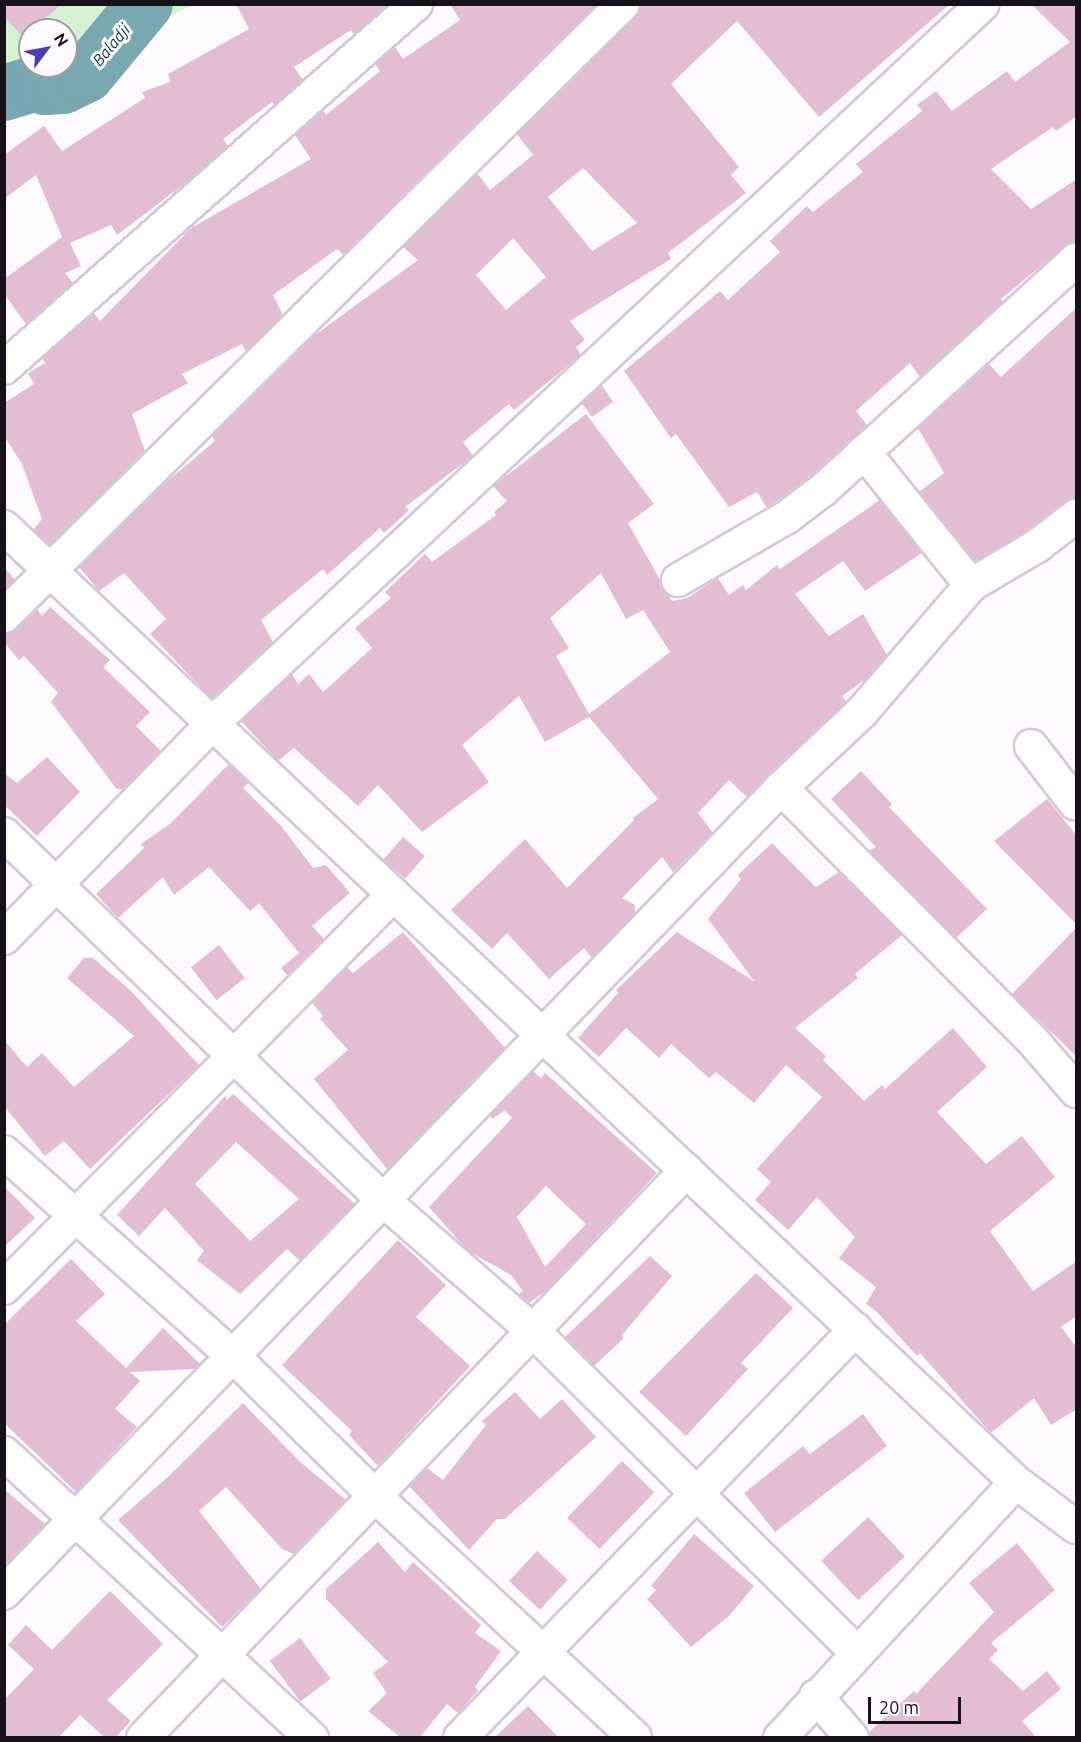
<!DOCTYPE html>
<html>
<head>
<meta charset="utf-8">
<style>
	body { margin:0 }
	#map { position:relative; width:1081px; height:1742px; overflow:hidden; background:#fdfbfe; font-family:Ubuntu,sans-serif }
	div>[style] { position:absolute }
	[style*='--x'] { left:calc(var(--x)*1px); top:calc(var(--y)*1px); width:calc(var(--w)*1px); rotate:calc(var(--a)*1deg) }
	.green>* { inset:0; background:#d5f2d3 }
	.river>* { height:56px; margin:-28px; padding:0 28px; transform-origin:28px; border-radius:28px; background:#78a8b0 }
	.building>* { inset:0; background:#e3bdd4; transform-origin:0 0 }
	.roads { filter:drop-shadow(2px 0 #d4c8da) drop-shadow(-2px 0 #d4c8da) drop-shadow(0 2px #d4c8da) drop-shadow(0 -2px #d4c8da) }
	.street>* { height:32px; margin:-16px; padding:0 16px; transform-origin:16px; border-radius:16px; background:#fff }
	span { translate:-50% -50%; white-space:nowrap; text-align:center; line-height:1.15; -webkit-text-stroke:6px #fdfbfe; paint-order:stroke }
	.water-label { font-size:16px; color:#0a3a40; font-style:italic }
	.frame { position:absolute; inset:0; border:6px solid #171219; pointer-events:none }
	.north { position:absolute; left:18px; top:18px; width:60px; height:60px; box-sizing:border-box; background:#fdfbfe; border:2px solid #a19ea2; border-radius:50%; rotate:58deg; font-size:16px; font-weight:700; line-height:24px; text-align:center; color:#171219 }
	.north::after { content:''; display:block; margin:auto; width:21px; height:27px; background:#513cb4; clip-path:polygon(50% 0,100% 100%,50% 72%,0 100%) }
	.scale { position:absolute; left:868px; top:1697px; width:93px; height:27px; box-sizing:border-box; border:3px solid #171219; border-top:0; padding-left:8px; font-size:18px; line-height:21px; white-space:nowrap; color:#171219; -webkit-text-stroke:4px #fdfbfe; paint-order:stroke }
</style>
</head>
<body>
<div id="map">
	<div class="green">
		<i style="clip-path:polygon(5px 5px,193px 5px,66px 66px,66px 30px,30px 30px,30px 66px,66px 66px,5px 101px)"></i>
	</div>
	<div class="river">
		<i style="--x:4;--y:93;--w:34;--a:-17"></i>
		<i style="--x:36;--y:83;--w:10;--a:24"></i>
		<i style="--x:45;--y:87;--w:18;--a:-3"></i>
		<i style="--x:63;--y:86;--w:25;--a:-26"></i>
		<i style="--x:86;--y:75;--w:92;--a:-50.3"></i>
	</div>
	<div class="building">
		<i style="clip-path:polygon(4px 4px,62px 4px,23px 37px,4px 16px)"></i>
		<i style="clip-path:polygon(236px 4px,388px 4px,354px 35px,351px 30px,294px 67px,303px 80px,274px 105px,272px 102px,223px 139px,228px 146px,183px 185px,117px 235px,111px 225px,70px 243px,81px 266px,65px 273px,73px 283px,26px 324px,4px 294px,4px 279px,62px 237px,36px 175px,4px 199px,4px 155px,44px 126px,62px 151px,145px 98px,142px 92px,170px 82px,168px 74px,249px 29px)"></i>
		<i style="clip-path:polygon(450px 4px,597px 4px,344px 255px,337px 249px,273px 295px,283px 315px,246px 351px,242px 344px,182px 374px,188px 383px,132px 414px,145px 451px,50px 545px,33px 530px,42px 519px,22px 464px,4px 436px,4px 403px,34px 384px,28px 373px,45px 363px,42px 358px,94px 313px,100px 321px,191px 228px,311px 159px,295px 135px,323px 110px,326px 115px,380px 71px,375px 64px,395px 47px,403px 59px,460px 20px)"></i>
		<i style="clip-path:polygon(evenodd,640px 4px,950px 4px,819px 117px,737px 21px,671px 84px,739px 167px,731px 175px,746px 193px,668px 253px,671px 259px,570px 321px,585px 340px,576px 347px,581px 355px,514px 410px,509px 404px,463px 442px,473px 456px,405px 507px,409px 510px,384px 533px,380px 528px,327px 575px,323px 569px,261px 620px,273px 642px,212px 699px,150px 634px,166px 619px,124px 573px,99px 591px,79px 567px,158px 489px,215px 441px,212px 436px,312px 337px,418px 260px,403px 247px,477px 173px,490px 190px,533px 155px,517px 134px,636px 17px,640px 4px,583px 168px,637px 223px,592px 251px,548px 197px,583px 168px,640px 4px,513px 238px,546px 277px,506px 310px,476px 275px,513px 238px)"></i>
		<i style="clip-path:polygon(1031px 4px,1077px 4px,1077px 116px,1056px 131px,1053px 127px,991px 169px,1031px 209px,1077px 179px,1077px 241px,1064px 247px,1001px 299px,1003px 302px,920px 377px,910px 363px,856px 411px,867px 425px,812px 475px,767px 508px,757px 492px,729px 507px,676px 434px,671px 438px,624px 371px,720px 291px,728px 300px,780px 252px,770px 241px,807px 206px,813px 212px,863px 172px,856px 164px,922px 111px,917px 105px,936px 91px,952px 111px,1007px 71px,1015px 82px,1070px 42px)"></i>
		<i style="clip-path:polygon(1077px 307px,1077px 498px,1065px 502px,1027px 531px,975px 562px,919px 492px,944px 473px,918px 428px,989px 364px,1001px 377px)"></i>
		<i style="clip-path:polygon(602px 385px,613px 402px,592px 417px,582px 403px)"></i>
		<i style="clip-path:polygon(evenodd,586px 414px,654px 504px,628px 523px,672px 601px,687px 598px,718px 578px,729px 595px,743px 585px,746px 590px,777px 565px,780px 569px,880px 500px,922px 553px,865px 591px,843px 561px,795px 594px,829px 636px,863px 614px,887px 655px,866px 679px,842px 696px,847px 702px,747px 797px,729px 780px,698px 813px,713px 833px,673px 872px,662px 857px,622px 898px,635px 905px,635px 914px,592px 958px,584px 948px,549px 979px,507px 933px,492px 949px,451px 910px,525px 839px,567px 888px,634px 820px,633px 818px,658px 799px,589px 717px,545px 742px,519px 696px,462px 745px,489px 782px,422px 832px,378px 785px,358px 806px,294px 748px,278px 761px,241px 721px,292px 674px,298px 684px,309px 674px,323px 692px,372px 648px,355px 628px,391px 598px,385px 592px,425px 554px,432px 562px,496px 515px,494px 512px,507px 501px,493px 486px,586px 414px,601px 573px,626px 619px,643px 610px,670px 652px,589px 714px,556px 656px,569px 648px,550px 618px,601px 573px)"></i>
		<i style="clip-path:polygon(4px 567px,15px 580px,4px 590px)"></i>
		<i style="clip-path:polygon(50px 607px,110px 660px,103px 667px,150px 712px,136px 726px,161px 751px,123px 790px,116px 788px,51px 702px,58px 693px,24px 656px,19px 660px,4px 642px,4px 633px,16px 629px,37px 609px,42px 616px)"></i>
		<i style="clip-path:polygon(47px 757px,80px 792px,37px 836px,4px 805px,4px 773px,17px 783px)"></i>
		<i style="clip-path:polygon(229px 764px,249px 783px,243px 788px,282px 827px,313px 868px,326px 865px,350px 893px,312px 926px,324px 939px,288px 976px,281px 968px,299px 953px,259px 903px,250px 911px,209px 867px,174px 895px,163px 877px,118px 918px,96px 894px,144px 848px,141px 844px,171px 823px)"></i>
		<i style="clip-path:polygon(861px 771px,892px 804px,889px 807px,987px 909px,956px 938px,869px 851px,876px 847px,831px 799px)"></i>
		<i style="clip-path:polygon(1047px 799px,1077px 836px,1077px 925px,994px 841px)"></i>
		<i style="left:403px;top:837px;width:29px;height:30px;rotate:41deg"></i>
		<i style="clip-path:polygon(772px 843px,816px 887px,839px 872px,902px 935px,855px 974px,858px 978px,795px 1028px,826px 1056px,823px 1060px,864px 1101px,882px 1085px,885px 1089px,953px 1028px,987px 1067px,937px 1112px,986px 1164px,1022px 1136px,1055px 1177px,990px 1231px,1033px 1291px,1077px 1261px,1077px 1316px,1061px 1327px,1077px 1348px,1077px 1409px,1051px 1425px,1034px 1398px,991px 1433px,920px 1353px,917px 1356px,876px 1311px,866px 1304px,876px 1287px,839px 1258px,855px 1237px,817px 1197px,788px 1230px,755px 1200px,771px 1182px,757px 1169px,822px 1097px,786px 1065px,754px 1103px,716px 1072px,709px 1078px,671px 1044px,659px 1058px,626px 1028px,599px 1057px,578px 1038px,618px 993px,616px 990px,677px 932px,755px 982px,708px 919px,741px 879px,738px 875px)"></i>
		<i style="clip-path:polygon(1077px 927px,1077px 1057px,1012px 994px)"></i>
		<i style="clip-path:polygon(403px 932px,505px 1048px,388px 1170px,314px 1079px,348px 1050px,320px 1019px,323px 1016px,312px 1003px,347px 967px,353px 973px)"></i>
		<i style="left:219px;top:945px;width:42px;height:36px;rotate:52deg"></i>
		<i style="clip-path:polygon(84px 958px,93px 958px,130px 990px,199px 1065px,90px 1169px,64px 1141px,45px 1156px,4px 1106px,4px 1040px,27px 1067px,42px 1053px,74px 1087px,134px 1036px,67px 978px)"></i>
		<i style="clip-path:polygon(evenodd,533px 1071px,541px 1078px,545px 1073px,657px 1173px,548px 1289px,529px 1303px,519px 1294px,523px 1291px,511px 1275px,468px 1251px,429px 1207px,512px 1118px,505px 1110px,492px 1119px,490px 1115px,533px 1071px,546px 1186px,586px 1224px,545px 1267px,517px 1217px,546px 1186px)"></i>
		<i style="clip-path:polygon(evenodd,233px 1094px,355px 1204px,300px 1261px,287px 1249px,240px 1294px,197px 1260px,204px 1251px,165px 1208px,139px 1236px,117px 1215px,225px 1096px,227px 1100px,233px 1094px,236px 1142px,299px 1199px,250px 1241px,195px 1184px,236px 1142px)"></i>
		<i style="clip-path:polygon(4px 1186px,35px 1218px,4px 1247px)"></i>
		<i style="clip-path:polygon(398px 1240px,446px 1285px,416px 1317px,470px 1366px,378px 1466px,349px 1435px,352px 1431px,282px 1365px)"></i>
		<i style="clip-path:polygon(650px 1256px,672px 1276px,622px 1335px,624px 1338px,594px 1366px,565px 1337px)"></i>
		<i style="clip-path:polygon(71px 1259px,105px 1294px,76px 1321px,126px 1368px,163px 1328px,200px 1364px,195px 1369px,130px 1372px,140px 1381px,115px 1409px,137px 1427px,76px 1492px,4px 1423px,4px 1325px)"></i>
		<i style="clip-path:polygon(756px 1273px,793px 1308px,741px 1363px,748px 1369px,686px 1436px,639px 1392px)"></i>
		<i style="clip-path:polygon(515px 1392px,540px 1419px,562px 1399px,596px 1437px,505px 1519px,497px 1519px,469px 1550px,409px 1486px,427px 1468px,443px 1480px,486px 1425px,482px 1421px)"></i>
		<i style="clip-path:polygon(243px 1403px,299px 1461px,346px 1500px,294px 1554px,282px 1549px,226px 1487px,199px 1511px,261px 1589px,222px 1627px,118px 1520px,169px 1476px)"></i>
		<i style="clip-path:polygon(863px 1414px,887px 1446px,775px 1532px,744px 1493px,803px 1446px,810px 1454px)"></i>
		<i style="left:622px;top:1461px;width:45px;height:79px;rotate:44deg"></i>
		<i style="clip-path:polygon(4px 1489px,45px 1524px,4px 1567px)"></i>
		<i style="left:868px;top:1517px;width:54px;height:64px;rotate:47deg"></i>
		<i style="clip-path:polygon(694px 1534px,754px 1586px,730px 1615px,691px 1647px,647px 1599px,656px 1590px,651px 1586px)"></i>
		<i style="clip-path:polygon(378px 1542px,405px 1572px,413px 1562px,481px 1625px,475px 1633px,501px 1651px,475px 1687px,478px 1691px,458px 1713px,447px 1704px,420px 1737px,400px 1737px,368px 1711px,387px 1693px,373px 1673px,388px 1662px,326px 1599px,326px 1589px)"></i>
		<i style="clip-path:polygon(1017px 1543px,1055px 1590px,991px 1643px,998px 1650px,989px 1659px,1023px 1691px,1047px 1671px,1061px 1689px,1022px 1721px,1036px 1737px,870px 1737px,869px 1732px,914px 1691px,916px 1694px,994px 1612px,969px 1583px)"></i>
		<i style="left:537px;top:1551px;width:42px;height:41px;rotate:43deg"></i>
		<i style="clip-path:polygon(110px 1591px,163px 1644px,107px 1700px,131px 1721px,116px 1737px,104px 1737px,80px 1715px,59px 1737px,4px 1737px,4px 1700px,34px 1669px,8px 1645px,26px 1625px,52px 1650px)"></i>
		<i style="left:300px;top:1638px;width:51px;height:38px;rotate:53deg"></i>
		<i style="clip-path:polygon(528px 1706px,558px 1737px,495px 1737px)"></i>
	</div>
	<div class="roads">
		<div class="street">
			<i style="--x:4;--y:368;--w:550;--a:-41.46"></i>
			<i style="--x:864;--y:452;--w:171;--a:51.2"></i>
			<i style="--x:4;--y:527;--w:1391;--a:43.34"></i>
			<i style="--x:1016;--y:1482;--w:75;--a:36.9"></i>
			<i style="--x:678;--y:580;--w:126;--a:-30"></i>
			<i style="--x:787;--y:517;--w:46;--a:-37.1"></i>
			<i style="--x:824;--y:489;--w:341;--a:-42.3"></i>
			<i style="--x:4;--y:616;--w:870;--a:-44.67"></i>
			<i style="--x:1031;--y:746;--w:73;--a:52.2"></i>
			<i style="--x:781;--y:788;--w:357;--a:45.1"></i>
			<i style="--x:1033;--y:1041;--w:66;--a:49.3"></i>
			<i style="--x:4;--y:834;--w:527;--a:44"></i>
			<i style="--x:383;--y:1200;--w:199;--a:41.1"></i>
			<i style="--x:533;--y:1331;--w:455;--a:44.8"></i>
			<i style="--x:4;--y:938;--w:300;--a:-45.8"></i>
			<i style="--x:213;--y:723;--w:1053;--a:-43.04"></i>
			<i style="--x:4;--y:1152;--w:307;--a:41.7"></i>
			<i style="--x:233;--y:1356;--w:199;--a:44.6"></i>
			<i style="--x:375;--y:1496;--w:355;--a:42.9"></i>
			<i style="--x:4;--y:1288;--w:554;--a:-45.29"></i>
			<i style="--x:4;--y:1453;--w:420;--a:42.8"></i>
			<i style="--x:4;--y:1593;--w:1119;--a:-46.01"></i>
			<i style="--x:781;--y:788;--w:110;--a:-43.2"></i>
			<i style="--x:861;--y:713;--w:169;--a:-49.3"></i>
			<i style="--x:971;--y:585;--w:77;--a:-30.6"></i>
			<i style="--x:1037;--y:546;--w:49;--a:-37.6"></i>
			<i style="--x:816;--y:1696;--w:55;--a:49.4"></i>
			<i style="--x:143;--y:1738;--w:786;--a:-46.24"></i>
			<i style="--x:460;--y:1738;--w:569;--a:-45.93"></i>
			<i style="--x:780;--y:1738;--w:348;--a:-47.3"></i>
		</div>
	</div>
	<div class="water-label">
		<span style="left:111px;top:45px;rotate:-50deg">Baladji</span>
	</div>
	<div class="frame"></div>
	<div class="north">N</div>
	<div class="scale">20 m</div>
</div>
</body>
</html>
